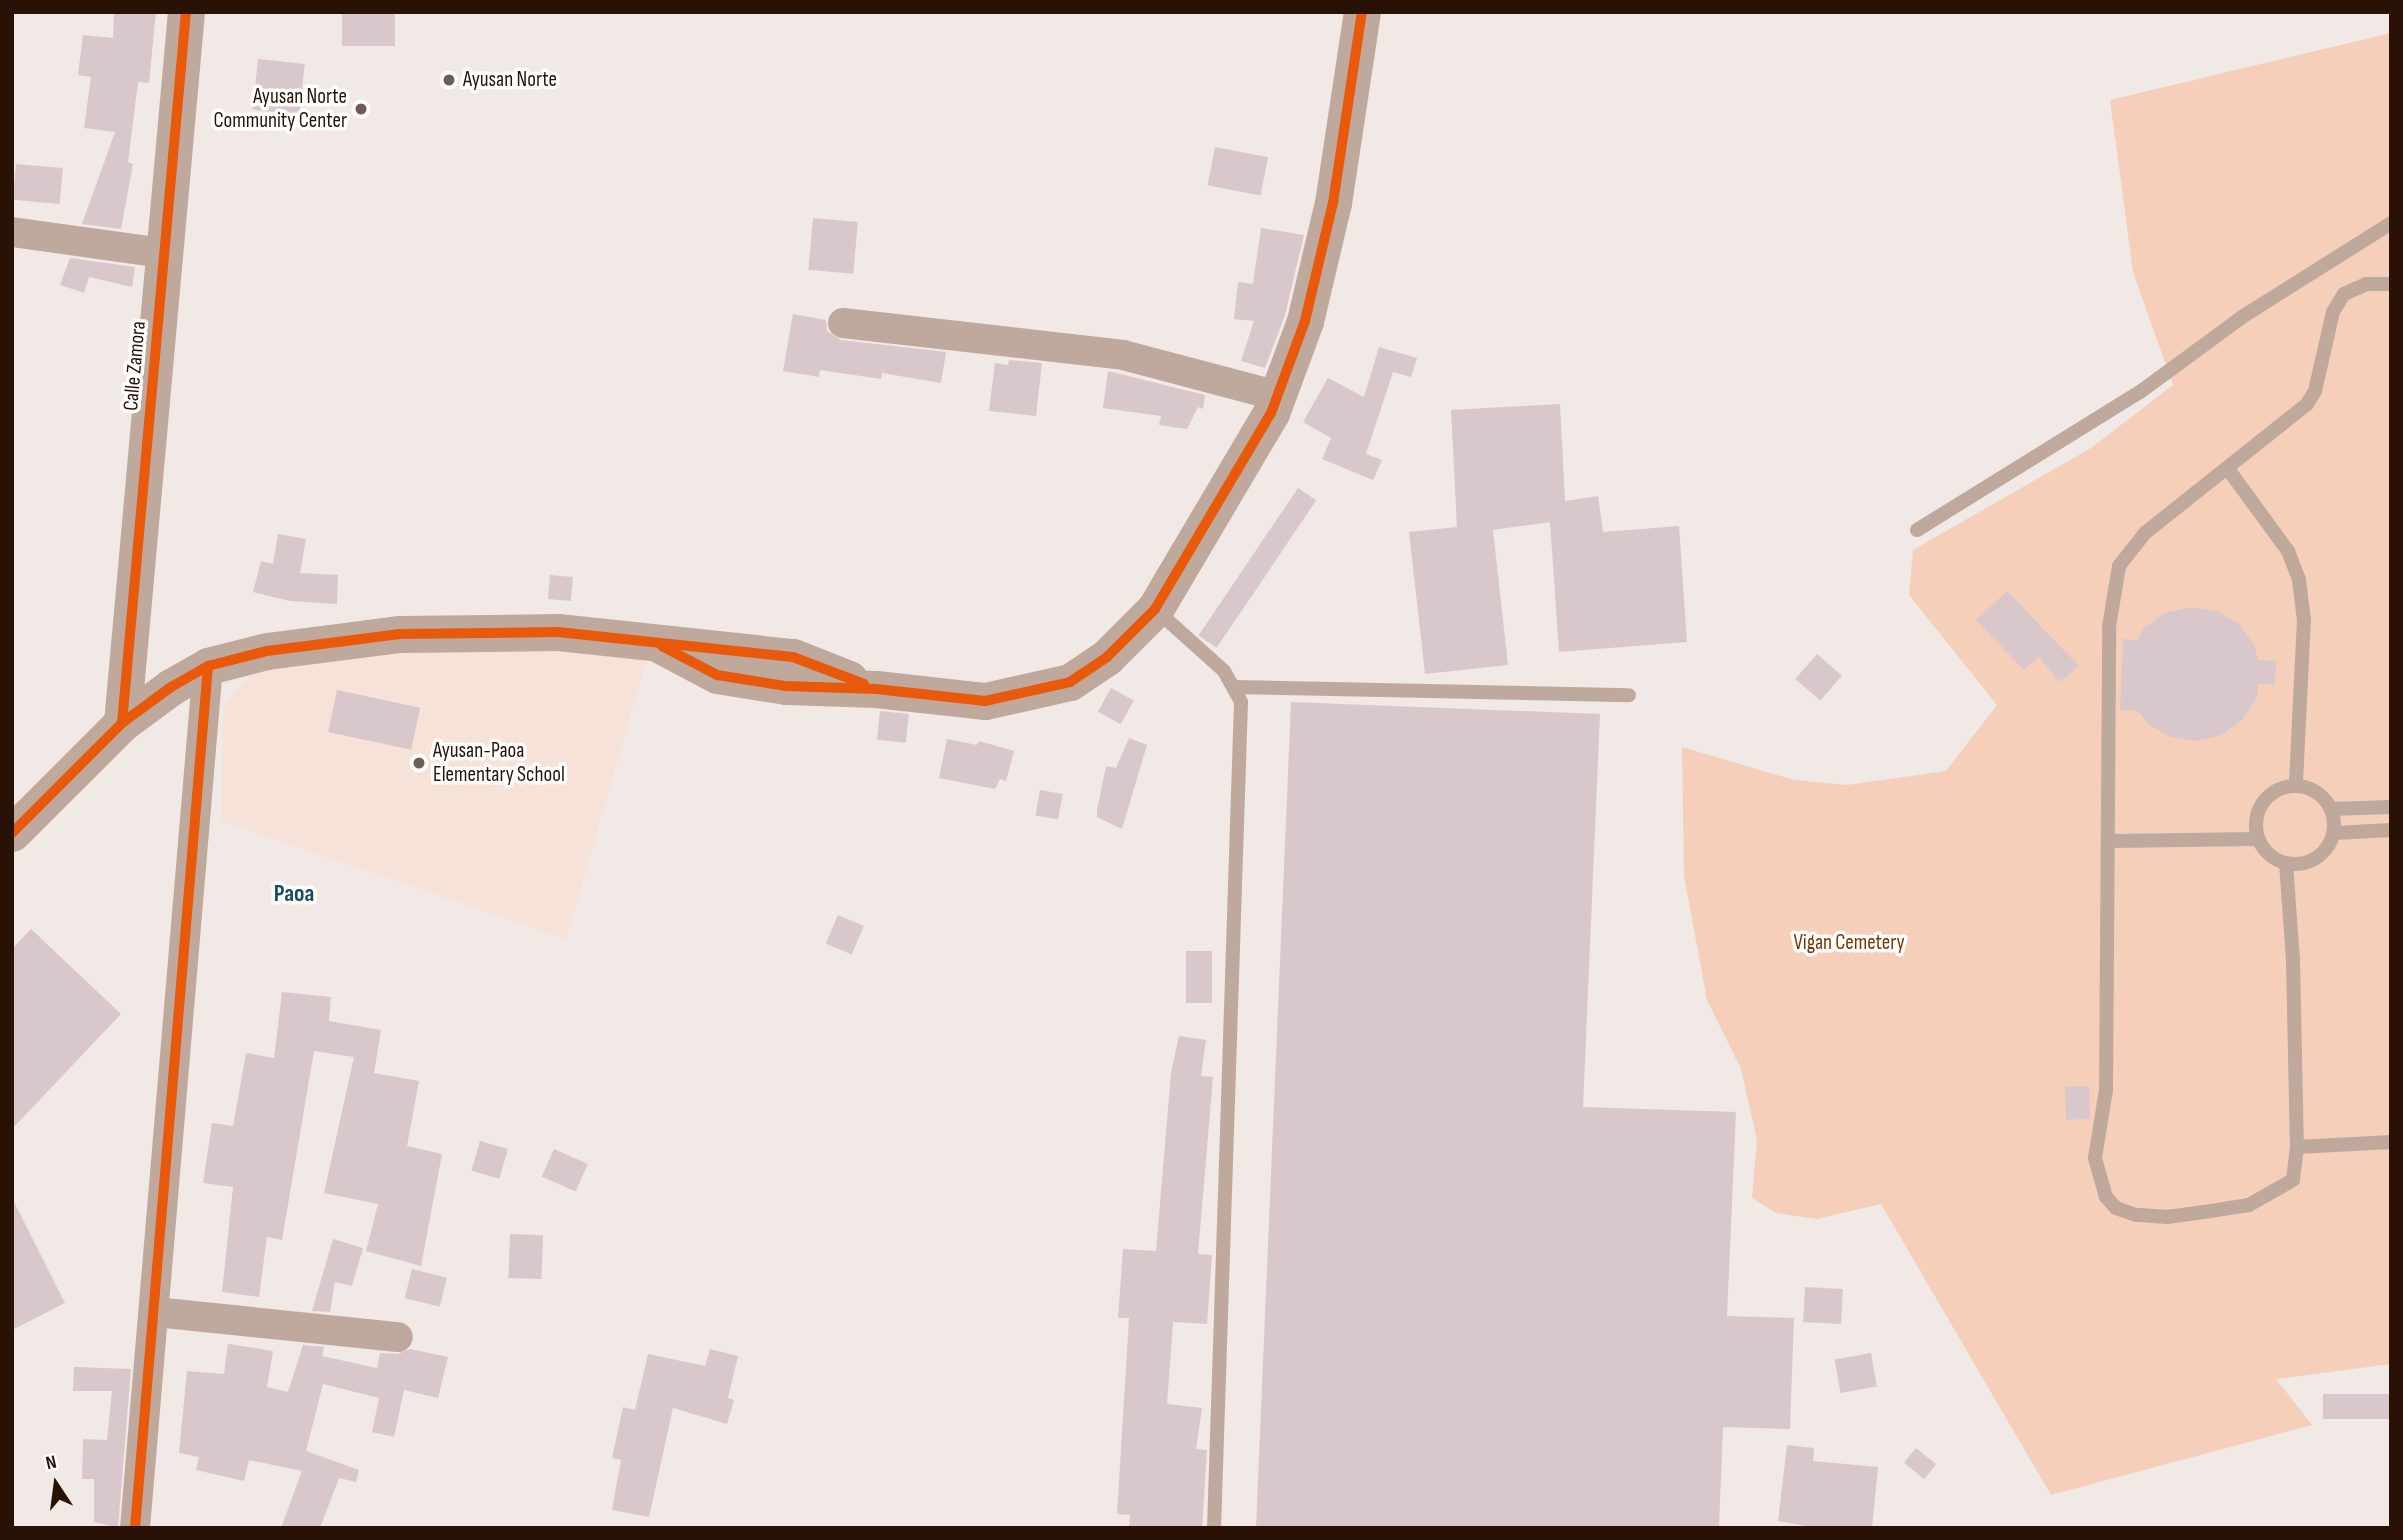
<!DOCTYPE html>
<html>
<head>
<meta charset="utf-8">
<style>
	body { margin:0 }
	#map { position:relative; width:2403px; height:1540px; overflow:hidden; background:#f0e9e5; font-family:"Sofia Sans Condensed",sans-serif }
	div>[style] { position:absolute }
	[style*='--x'] { left:calc(var(--x)*1px); top:calc(var(--y)*1px); width:calc(var(--w)*1px); rotate:calc(var(--a)*1deg) }
	.built>* { inset:0; background:#f6e2d7 }
	.green>* { inset:0; background:#f5cfba }
	.building>* { inset:0; background:#d8c8cc; transform-origin:0 0 }
	.service>* { height:14px; margin:-7px; padding:0 7px; transform-origin:7px; border-radius:7px; background:#bfa99d }
	.service>.ring { margin:-7px; padding:0; box-sizing:content-box; background:none; border:14px solid #bfa99d; border-radius:50% }
	.minor>* { height:30px; margin:-15px; padding:0 15px; transform-origin:15px; border-radius:15px; background:#bfa99d }
	.tertiary>* { height:37px; margin:-18.5px; padding:0 18.5px; transform-origin:18.5px; border-radius:18.5px; background:#bfa99d }
	.cycleway>* { height:10px; margin:-5px; padding:0 5px; transform-origin:5px; border-radius:5px; background:#e8590c }
	.dots>* { width:19px; height:19px; translate:-50% -50%; box-sizing:border-box; border:4px solid #fff; border-radius:50% }
	span { translate:-50% -50%; white-space:nowrap; text-align:center; line-height:1.15; -webkit-text-stroke:7px #fff; paint-order:stroke }
	.poi-label { font-size:21px; color:#291205 }
	.left { translate:0 -50%; text-align:left }
	.right { translate:-100% -50%; text-align:right }
	.street-label { font-size:21px; color:#291205 }
	.park-label { font-size:21px; color:#7a3500 }
	.quarter-label { font-size:24px; color:#1b495d; font-weight:700 }
	.frame { position:absolute; inset:0; border:14px solid #291205; pointer-events:none }
	.north { position:absolute; left:21px; top:1449px; width:70px; height:70px; -webkit-text-stroke:5px #fff; paint-order:stroke; rotate:347deg; font-size:19px; font-weight:700; line-height:28px; text-align:center; color:#291205 }
	.north::after { content:''; display:block; margin:auto; width:24px; height:32px; background:#291205; clip-path:polygon(50% 0,100% 100%,50% 72%,0 100%) }
</style>
</head>
<body>
<div id="map">
	<div class="built">
		<i style="clip-path:polygon(541px 635px,647px 657px,566px 939px,222px 821px,223px 706px,263px 660px)"></i>
	</div>
	<div class="green">
		<i style="clip-path:polygon(2391px 33px,2391px 1364px,2276px 1379px,2312px 1425px,2051px 1495px,1881px 1204px,1817px 1219px,1776px 1213px,1752px 1198px,1757px 1140px,1741px 1069px,1707px 1000px,1684px 876px,1682px 747px,1794px 780px,1847px 785px,1946px 771px,1997px 705px,1909px 595px,1913px 550px,2091px 448px,2173px 385px,2133px 272px,2110px 100px)"></i>
	</div>
	<div class="building">
		<i style="clip-path:polygon(114px 12px,156px 12px,149px 83px,138px 82px,128px 162px,133px 164px,121px 229px,82px 224px,115px 132px,84px 128px,91px 77px,78px 75px,83px 35px,113px 38px)"></i>
		<i style="left:342px;top:12px;width:53px;height:34px"></i>
		<i style="left:258px;top:59px;width:47px;height:51px;rotate:6deg"></i>
		<i style="left:1215px;top:147px;width:54px;height:39px;rotate:11deg"></i>
		<i style="left:16px;top:164px;width:47px;height:36px;rotate:5deg"></i>
		<i style="left:813px;top:218px;width:45px;height:52px;rotate:5deg"></i>
		<i style="clip-path:polygon(1261px 228px,1304px 235px,1285px 315px,1265px 368px,1241px 361px,1254px 321px,1234px 319px,1238px 282px,1253px 284px)"></i>
		<i style="clip-path:polygon(70px 258px,135px 267px,132px 287px,89px 277px,84px 293px,60px 285px)"></i>
		<i style="clip-path:polygon(793px 314px,826px 320px,827px 331px,841px 340px,946px 352px,941px 383px,882px 373px,881px 379px,820px 370px,819px 377px,783px 371px)"></i>
		<i style="clip-path:polygon(1379px 347px,1417px 358px,1411px 377px,1393px 372px,1366px 454px,1382px 460px,1373px 480px,1322px 459px,1331px 438px,1303px 422px,1328px 378px,1364px 397px)"></i>
		<i style="clip-path:polygon(1009px 360px,1042px 363px,1036px 416px,989px 411px,995px 363px,1008px 365px)"></i>
		<i style="clip-path:polygon(1108px 371px,1205px 395px,1203px 409px,1198px 407px,1187px 429px,1159px 425px,1161px 416px,1103px 408px)"></i>
		<i style="clip-path:polygon(1560px 404px,1565px 501px,1598px 496px,1603px 532px,1679px 526px,1687px 642px,1559px 652px,1550px 522px,1493px 530px,1508px 665px,1425px 674px,1409px 532px,1457px 527px,1451px 410px)"></i>
		<i style="left:1298px;top:488px;width:22px;height:178px;rotate:34deg"></i>
		<i style="clip-path:polygon(278px 534px,306px 539px,300px 573px,338px 575px,337px 604px,290px 601px,253px 592px,261px 561px,273px 564px)"></i>
		<i style="left:550px;top:575px;width:23px;height:24px;rotate:5deg"></i>
		<i style="clip-path:polygon(2007px 591px,2079px 666px,2059px 682px,2039px 657px,2024px 670px,1976px 620px)"></i>
		<i style="clip-path:polygon(2191px 607px,2217px 611px,2239px 624px,2255px 646px,2258px 660px,2276px 661px,2275px 684px,2259px 684px,2257px 697px,2243px 719px,2222px 735px,2196px 741px,2170px 737px,2148px 724px,2138px 711px,2120px 710px,2123px 639px,2137px 640px,2144px 628px,2165px 613px)"></i>
		<i style="left:1817px;top:654px;width:33px;height:33px;rotate:41deg"></i>
		<i style="left:1111px;top:688px;width:26px;height:27px;rotate:29deg"></i>
		<i style="left:337px;top:690px;width:85px;height:43px;rotate:12deg"></i>
		<i style="clip-path:polygon(1291px 702px,1600px 714px,1583px 1107px,1736px 1112px,1727px 1316px,1794px 1318px,1790px 1429px,1723px 1427px,1719px 1528px,1256px 1528px)"></i>
		<i style="left:880px;top:711px;width:29px;height:29px;rotate:6deg"></i>
		<i style="clip-path:polygon(1129px 738px,1147px 745px,1122px 829px,1097px 817px,1097px 810px,1106px 766px,1116px 768px)"></i>
		<i style="clip-path:polygon(947px 739px,977px 745px,979px 741px,1014px 751px,1006px 781px,1000px 779px,995px 789px,939px 778px)"></i>
		<i style="left:1040px;top:790px;width:23px;height:26px;rotate:10deg"></i>
		<i style="left:838px;top:915px;width:28px;height:31px;rotate:23deg"></i>
		<i style="clip-path:polygon(31px 929px,121px 1014px,12px 1129px,12px 949px)"></i>
		<i style="left:1186px;top:951px;width:26px;height:52px"></i>
		<i style="clip-path:polygon(282px 992px,331px 997px,329px 1021px,381px 1030px,374px 1073px,419px 1081px,407px 1146px,442px 1154px,421px 1266px,366px 1251px,378px 1204px,324px 1193px,354px 1057px,314px 1051px,282px 1240px,267px 1237px,259px 1297px,222px 1292px,233px 1187px,203px 1183px,212px 1123px,233px 1126px,246px 1053px,274px 1058px)"></i>
		<i style="clip-path:polygon(1179px 1036px,1206px 1040px,1201px 1076px,1213px 1077px,1198px 1254px,1212px 1255px,1207px 1324px,1173px 1322px,1167px 1404px,1202px 1408px,1196px 1449px,1207px 1450px,1202px 1528px,1129px 1528px,1130px 1515px,1117px 1514px,1129px 1318px,1118px 1318px,1123px 1249px,1156px 1251px,1171px 1073px)"></i>
		<i style="left:2089px;top:1086px;width:33px;height:24px;rotate:88deg"></i>
		<i style="left:480px;top:1141px;width:29px;height:31px;rotate:16deg"></i>
		<i style="left:554px;top:1149px;width:37px;height:30px;rotate:24deg"></i>
		<i style="clip-path:polygon(12px 1198px,65px 1303px,12px 1330px)"></i>
		<i style="left:510px;top:1234px;width:33px;height:44px;rotate:2deg"></i>
		<i style="clip-path:polygon(333px 1239px,363px 1248px,352px 1286px,335px 1282px,330px 1312px,312px 1311px)"></i>
		<i style="left:412px;top:1269px;width:36px;height:30px;rotate:14deg"></i>
		<i style="left:1805px;top:1287px;width:38px;height:35px;rotate:3deg"></i>
		<i style="clip-path:polygon(228px 1344px,273px 1351px,267px 1387px,288px 1392px,303px 1345px,324px 1347px,322px 1356px,377px 1368px,380px 1353px,397px 1354px,410px 1349px,448px 1357px,438px 1398px,404px 1390px,394px 1437px,372px 1432px,379px 1398px,323px 1384px,306px 1451px,359px 1470px,356px 1482px,339px 1478px,320px 1528px,281px 1528px,302px 1471px,249px 1460px,244px 1481px,196px 1470px,199px 1457px,179px 1453px,187px 1371px,224px 1374px)"></i>
		<i style="clip-path:polygon(710px 1349px,738px 1356px,728px 1398px,734px 1400px,727px 1424px,673px 1408px,649px 1517px,612px 1510px,621px 1460px,612px 1458px,623px 1407px,635px 1410px,648px 1354px,705px 1366px)"></i>
		<i style="left:1871px;top:1353px;width:34px;height:37px;rotate:80deg"></i>
		<i style="clip-path:polygon(74px 1367px,131px 1369px,118px 1528px,94px 1522px,94px 1479px,82px 1479px,83px 1439px,107px 1440px,112px 1391px,73px 1391px)"></i>
		<i style="left:2391px;top:1394px;width:25px;height:68px;rotate:90deg"></i>
		<i style="clip-path:polygon(1787px 1445px,1814px 1448px,1813px 1461px,1878px 1467px,1872px 1528px,1816px 1528px,1778px 1521px)"></i>
		<i style="left:1916px;top:1448px;width:26px;height:19px;rotate:39deg"></i>
	</div>
	<div class="service">
		<i style="--x:2228;--y:469;--w:102;--a:53.8"></i>
		<i style="--x:2288;--y:551;--w:31;--a:69"></i>
		<i style="--x:2299;--y:580;--w:39;--a:83"></i>
		<i style="--x:2304;--y:619;--w:166;--a:92.8"></i>
		<i style="--x:1917;--y:530;--w:262;--a:-31.8"></i>
		<i style="--x:2140;--y:392;--w:127;--a:-36.3"></i>
		<i style="--x:2242;--y:317;--w:176;--a:-32.2"></i>
		<i style="--x:1155;--y:609;--w:93;--a:41.9"></i>
		<i style="--x:1224;--y:671;--w:35;--a:61"></i>
		<i style="--x:1241;--y:702;--w:826;--a:91.87"></i>
		<i style="--x:1235;--y:687;--w:394;--a:1.2"></i>
		<i class="ring" style="left:2256px;top:786px;width:64px;height:64px"></i>
		<i style="--x:2332;--y:809;--w:59;--a:-1.9"></i>
		<i style="--x:2334;--y:833;--w:57;--a:-3"></i>
		<i style="--x:2111;--y:841;--w:146;--a:-0.8"></i>
		<i style="--x:2286;--y:863;--w:97;--a:85.9"></i>
		<i style="--x:2293;--y:960;--w:187;--a:88.8"></i>
		<i style="--x:2297;--y:1147;--w:33;--a:97"></i>
		<i style="--x:2293;--y:1180;--w:51;--a:150.4"></i>
		<i style="--x:2249;--y:1205;--w:38;--a:171"></i>
		<i style="--x:2211;--y:1211;--w:44;--a:172.2"></i>
		<i style="--x:2167;--y:1217;--w:31;--a:-176"></i>
		<i style="--x:2136;--y:1215;--w:21;--a:-161"></i>
		<i style="--x:2116;--y:1208;--w:15;--a:-132"></i>
		<i style="--x:2106;--y:1197;--w:41;--a:-105.8"></i>
		<i style="--x:2095;--y:1158;--w:69;--a:-80.8"></i>
		<i style="--x:2106;--y:1090;--w:463;--a:-89.6"></i>
		<i style="--x:2109;--y:627;--w:62;--a:-80.7"></i>
		<i style="--x:2119;--y:566;--w:42;--a:-51.8"></i>
		<i style="--x:2145;--y:533;--w:207;--a:-38.5"></i>
		<i style="--x:2307;--y:404;--w:15;--a:-58"></i>
		<i style="--x:2315;--y:391;--w:81;--a:-77.2"></i>
		<i style="--x:2333;--y:312;--w:21;--a:-59"></i>
		<i style="--x:2344;--y:294;--w:24;--a:-24"></i>
		<i style="--x:2366;--y:284;--w:25;--a:0"></i>
		<i style="--x:2297;--y:1147;--w:94;--a:-3"></i>
	</div>
	<div class="minor">
		<i style="--x:12;--y:232;--w:153;--a:7.9"></i>
		<i style="--x:843;--y:323;--w:282;--a:6.5"></i>
		<i style="--x:1123;--y:355;--w:160;--a:14.8"></i>
		<i style="--x:155;--y:1312;--w:244;--a:5.9"></i>
		<i style="--x:135;--y:1528;--w:865;--a:-85.16"></i>
	</div>
	<div class="tertiary">
		<i style="--x:662;--y:646;--w:62;--a:27.8"></i>
		<i style="--x:717;--y:675;--w:70;--a:9.1"></i>
		<i style="--x:786;--y:686;--w:90;--a:1.9"></i>
		<i style="--x:876;--y:689;--w:110;--a:6.3"></i>
		<i style="--x:985;--y:701;--w:87;--a:-12.6"></i>
		<i style="--x:1070;--y:682;--w:45;--a:-34"></i>
		<i style="--x:1107;--y:657;--w:68;--a:-45"></i>
		<i style="--x:1155;--y:609;--w:228;--a:-59.4"></i>
		<i style="--x:1271;--y:413;--w:98;--a:-69.7"></i>
		<i style="--x:1305;--y:321;--w:121;--a:-76.7"></i>
		<i style="--x:1333;--y:203;--w:193;--a:-81.4"></i>
		<i style="--x:122;--y:723;--w:714;--a:-84.86"></i>
		<i style="--x:12;--y:833;--w:156;--a:-45"></i>
		<i style="--x:122;--y:723;--w:61;--a:-36.3"></i>
		<i style="--x:171;--y:687;--w:43;--a:-29.6"></i>
		<i style="--x:208;--y:666;--w:61;--a:-14.3"></i>
		<i style="--x:267;--y:651;--w:134;--a:-7.3"></i>
		<i style="--x:400;--y:634;--w:158;--a:-0.7"></i>
		<i style="--x:558;--y:632;--w:236;--a:6.1"></i>
		<i style="--x:793;--y:657;--w:60;--a:21.4"></i>
	</div>
	<div class="cycleway">
		<i style="--x:662;--y:646;--w:62;--a:27.8"></i>
		<i style="--x:717;--y:675;--w:70;--a:9.1"></i>
		<i style="--x:786;--y:686;--w:90;--a:1.9"></i>
		<i style="--x:876;--y:689;--w:110;--a:6.3"></i>
		<i style="--x:985;--y:701;--w:87;--a:-12.6"></i>
		<i style="--x:1070;--y:682;--w:45;--a:-34"></i>
		<i style="--x:1107;--y:657;--w:68;--a:-45"></i>
		<i style="--x:1155;--y:609;--w:228;--a:-59.4"></i>
		<i style="--x:1271;--y:413;--w:98;--a:-69.7"></i>
		<i style="--x:1305;--y:321;--w:121;--a:-76.7"></i>
		<i style="--x:1333;--y:203;--w:193;--a:-81.4"></i>
		<i style="--x:122;--y:723;--w:714;--a:-84.86"></i>
		<i style="--x:12;--y:833;--w:156;--a:-45"></i>
		<i style="--x:122;--y:723;--w:61;--a:-36.3"></i>
		<i style="--x:171;--y:687;--w:43;--a:-29.6"></i>
		<i style="--x:208;--y:666;--w:61;--a:-14.3"></i>
		<i style="--x:267;--y:651;--w:134;--a:-7.3"></i>
		<i style="--x:400;--y:634;--w:158;--a:-0.7"></i>
		<i style="--x:558;--y:632;--w:236;--a:6.1"></i>
		<i style="--x:793;--y:657;--w:76;--a:20.8"></i>
		<i style="--x:135;--y:1528;--w:865;--a:-85.16"></i>
	</div>
	<div class="dots">
		<i style="left:449px;top:80px;background:#6f5d53"></i>
		<i style="left:361px;top:109px;background:#6f5d53"></i>
		<i style="left:419px;top:763px;background:#6f5d53"></i>
	</div>
	<div class="poi-label">
		<span class="left" style="left:463px;top:80px">Ayusan Norte</span>
		<span class="right" style="left:347px;top:109px">Ayusan Norte<br>Community Center</span>
		<span class="left" style="left:433px;top:763px">Ayusan-Paoa<br>Elementary School</span>
	</div>
	<div class="street-label">
		<span style="left:135px;top:366px;rotate:-85deg">Calle Zamora</span>
	</div>
	<div class="park-label">
		<span style="left:1849px;top:943px">Vigan Cemetery</span>
	</div>
	<div class="quarter-label">
		<span style="left:294px;top:894px">Paoa</span>
	</div>
	<div class="frame"></div>
	<div class="north">N</div>
</div>
</body>
</html>
